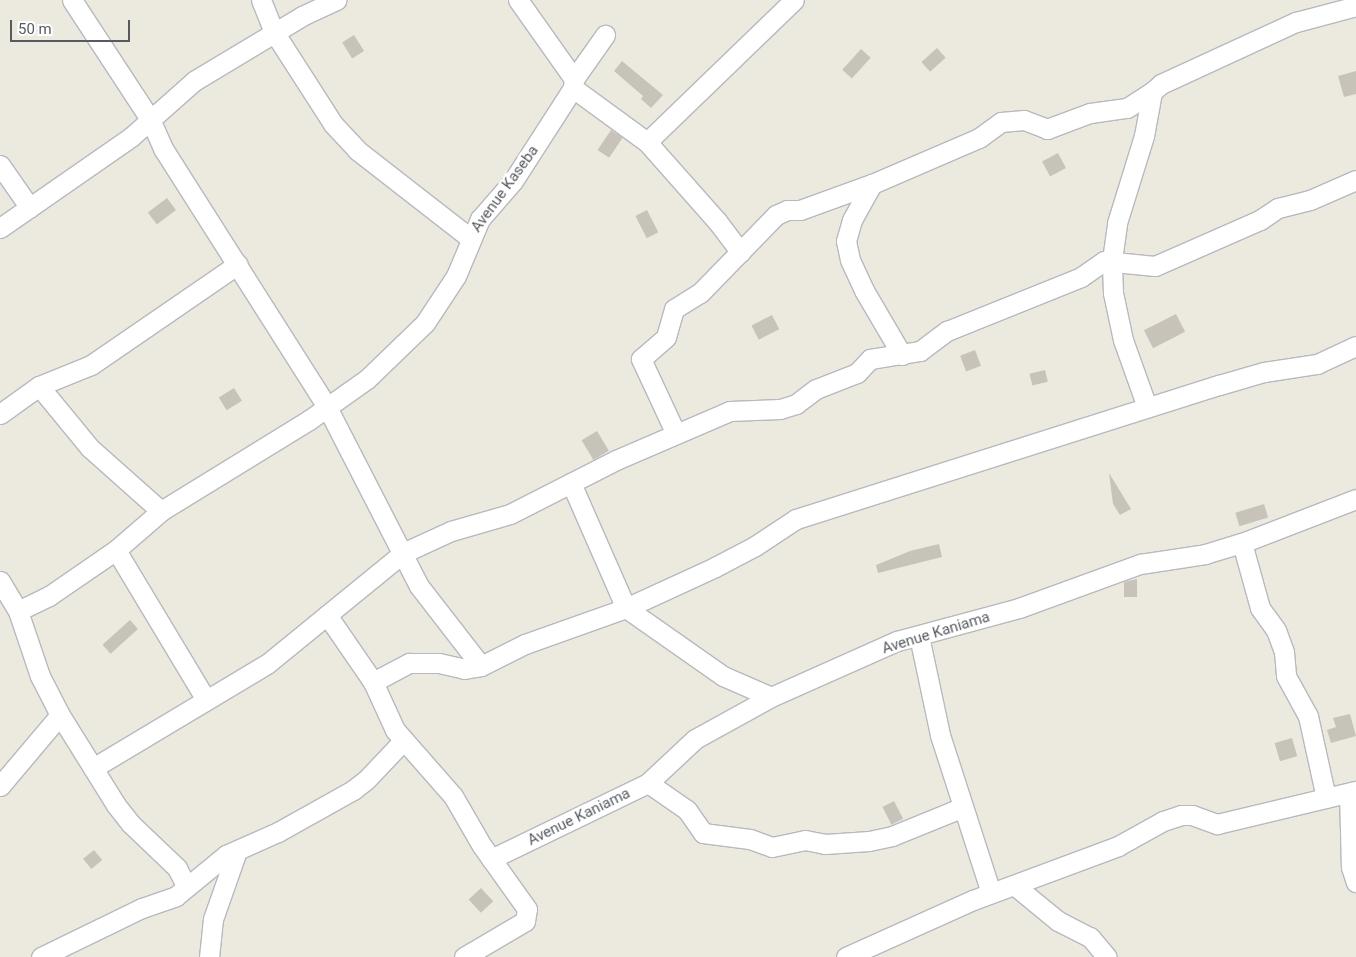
<!DOCTYPE html>
<html>
<head>
<meta charset="utf-8">
<style>
	body { margin:0 }
	#map { position:relative; width:1356px; height:957px; overflow:hidden; background:#eceade; font-family:Roboto,sans-serif }
	div>[style] { position:absolute }
	[style*='--x'] { left:calc(var(--x)*1px); top:calc(var(--y)*1px); width:calc(var(--w)*1px); rotate:calc(var(--a)*1deg) }
	.building>* { inset:0; background:#c7c3bb; transform-origin:0 0 }
	.roads { filter:drop-shadow(1px 0 #b7b9bf) drop-shadow(-1px 0 #b7b9bf) drop-shadow(0 1px #b7b9bf) drop-shadow(0 -1px #b7b9bf) }
	.street>* { height:19px; margin:-9.5px; padding:0 9.5px; transform-origin:9.5px; border-radius:9.5px; background:#fff }
	span { translate:-50% -50%; white-space:nowrap; text-align:center; line-height:1.15; -webkit-text-stroke:4.5px #fff; paint-order:stroke }
	.street-label { font-size:15px; color:#575b61 }
	.scale { position:absolute; left:10px; top:20px; width:120px; height:22px; box-sizing:border-box; border:2px solid #575b61; border-top:0; padding-left:6px; font-size:15px; line-height:18px; white-space:nowrap; color:#575b61; -webkit-text-stroke:4px #fff; paint-order:stroke }
</style>
</head>
<body>
<div id="map">
	<div class="building">
		<i style="left:354px;top:35px;width:19px;height:14px;rotate:58deg"></i>
		<i style="left:937px;top:48px;width:13px;height:21px;rotate:48deg"></i>
		<i style="left:861px;top:49px;width:13px;height:28px;rotate:42deg"></i>
		<i style="clip-path:polygon(622px 61px,663px 95px,651px 108px,641px 99px,643px 96px,614px 71px)"></i>
		<i style="clip-path:polygon(1356px 71px,1356px 94px,1344px 97px,1338px 76px)"></i>
		<i style="left:611px;top:130px;width:14px;height:24px;rotate:34deg"></i>
		<i style="left:1058px;top:153px;width:17px;height:18px;rotate:62deg"></i>
		<i style="left:167px;top:198px;width:15px;height:24px;rotate:53deg"></i>
		<i style="left:647px;top:210px;width:25px;height:13px;rotate:63deg"></i>
		<i style="left:1176px;top:314px;width:20px;height:36px;rotate:63deg"></i>
		<i style="left:772px;top:315px;width:16px;height:23px;rotate:63deg"></i>
		<i style="left:975px;top:350px;width:17px;height:16px;rotate:69deg"></i>
		<i style="left:1045px;top:370px;width:12px;height:16px;rotate:76deg"></i>
		<i style="left:234px;top:388px;width:15px;height:18px;rotate:58deg"></i>
		<i style="left:597px;top:431px;width:23px;height:18px;rotate:59deg"></i>
		<i style="clip-path:polygon(1109px 473px,1131px 509px,1120px 515px,1113px 504px)"></i>
		<i style="left:1264px;top:504px;width:14px;height:30px;rotate:73deg"></i>
		<i style="clip-path:polygon(939px 544px,942px 557px,878px 573px,876px 565px,910px 551px)"></i>
		<i style="clip-path:polygon(1137px 579px,1137px 597px,1124px 597px,1124px 582px)"></i>
		<i style="left:130px;top:620px;width:12px;height:37px;rotate:48deg"></i>
		<i style="clip-path:polygon(1350px 714px,1356px 736px,1331px 743px,1327px 730px,1336px 727px,1333px 718px)"></i>
		<i style="left:1292px;top:738px;width:19px;height:18px;rotate:74deg"></i>
		<i style="left:894px;top:801px;width:20px;height:13px;rotate:63deg"></i>
		<i style="left:94px;top:850px;width:13px;height:14px;rotate:51deg"></i>
		<i style="left:481px;top:888px;width:18px;height:17px;rotate:47deg"></i>
	</div>
	<div class="roads">
		<div class="street">
			<i style="--x:72;--y:0;--w:142;--a:56.8"></i>
			<i style="--x:150;--y:119;--w:34;--a:66"></i>
			<i style="--x:164;--y:150;--w:304;--a:57.6"></i>
			<i style="--x:327;--y:407;--w:201;--a:62.8"></i>
			<i style="--x:419;--y:586;--w:101;--a:52.2"></i>
			<i style="--x:261;--y:0;--w:35;--a:68"></i>
			<i style="--x:274;--y:32;--w:109;--a:57.3"></i>
			<i style="--x:333;--y:124;--w:35;--a:47"></i>
			<i style="--x:357;--y:150;--w:143;--a:37.9"></i>
			<i style="--x:574;--y:79;--w:54;--a:-54.8"></i>
			<i style="--x:573;--y:88;--w:92;--a:36.1"></i>
			<i style="--x:647;--y:142;--w:106;--a:48.5"></i>
			<i style="--x:717;--y:221;--w:39;--a:53"></i>
			<i style="--x:647;--y:142;--w:204;--a:-44"></i>
			<i style="--x:0;--y:165;--w:52;--a:55.1"></i>
			<i style="--x:872;--y:184;--w:41;--a:119.1"></i>
			<i style="--x:852;--y:220;--w:22;--a:106"></i>
			<i style="--x:846;--y:241;--w:19;--a:78"></i>
			<i style="--x:850;--y:260;--w:35;--a:65"></i>
			<i style="--x:865;--y:292;--w:73;--a:59.6"></i>
			<i style="--x:0;--y:228;--w:160;--a:-34.8"></i>
			<i style="--x:131;--y:137;--w:84;--a:-41.6"></i>
			<i style="--x:194;--y:81;--w:126;--a:-31"></i>
			<i style="--x:302;--y:16;--w:38;--a:-25"></i>
			<i style="--x:39;--y:386;--w:80;--a:50.6"></i>
			<i style="--x:90;--y:448;--w:95;--a:41.6"></i>
			<i style="--x:1147;--y:407;--w:71;--a:-109.7"></i>
			<i style="--x:1123;--y:340;--w:48;--a:-102"></i>
			<i style="--x:1113;--y:293;--w:33;--a:-92"></i>
			<i style="--x:1112;--y:260;--w:37;--a:-82"></i>
			<i style="--x:1117;--y:223;--w:91;--a:-72.8"></i>
			<i style="--x:1144;--y:136;--w:45;--a:-79.7"></i>
			<i style="--x:1152;--y:92;--w:12;--a:-42"></i>
			<i style="--x:1161;--y:84;--w:149;--a:-24.7"></i>
			<i style="--x:1296;--y:22;--w:62;--a:-14.9"></i>
			<i style="--x:0;--y:414;--w:48;--a:-35.7"></i>
			<i style="--x:39;--y:386;--w:56;--a:-22"></i>
			<i style="--x:91;--y:365;--w:178;--a:-34.5"></i>
			<i style="--x:676;--y:434;--w:83;--a:-115"></i>
			<i style="--x:641;--y:359;--w:33;--a:-41"></i>
			<i style="--x:666;--y:337;--w:29;--a:-74"></i>
			<i style="--x:674;--y:309;--w:31;--a:-32"></i>
			<i style="--x:700;--y:293;--w:109;--a:-45.7"></i>
			<i style="--x:776;--y:215;--w:12;--a:-24"></i>
			<i style="--x:787;--y:210;--w:13;--a:0"></i>
			<i style="--x:800;--y:210;--w:77;--a:-19.9"></i>
			<i style="--x:872;--y:184;--w:116;--a:-23.3"></i>
			<i style="--x:979;--y:138;--w:27;--a:-36"></i>
			<i style="--x:1001;--y:122;--w:23;--a:-5"></i>
			<i style="--x:1024;--y:120;--w:25;--a:21"></i>
			<i style="--x:1047;--y:129;--w:46;--a:-20.4"></i>
			<i style="--x:1090;--y:113;--w:37;--a:-8"></i>
			<i style="--x:1127;--y:108;--w:30;--a:-33"></i>
			<i style="--x:571;--y:483;--w:137;--a:66.3"></i>
			<i style="--x:626;--y:608;--w:118;--a:35"></i>
			<i style="--x:723;--y:676;--w:52;--a:23.6"></i>
			<i style="--x:1242;--y:543;--w:67;--a:74.5"></i>
			<i style="--x:1260;--y:608;--w:27;--a:54"></i>
			<i style="--x:1276;--y:630;--w:23;--a:70"></i>
			<i style="--x:1284;--y:652;--w:24;--a:85"></i>
			<i style="--x:1286;--y:676;--w:46;--a:61.2"></i>
			<i style="--x:1308;--y:716;--w:84;--a:77.6"></i>
			<i style="--x:116;--y:550;--w:175;--a:59"></i>
			<i style="--x:0;--y:581;--w:35;--a:59"></i>
			<i style="--x:18;--y:611;--w:69;--a:71.3"></i>
			<i style="--x:40;--y:676;--w:44;--a:62.9"></i>
			<i style="--x:60;--y:715;--w:106;--a:58.1"></i>
			<i style="--x:116;--y:805;--w:24;--a:52"></i>
			<i style="--x:131;--y:824;--w:64;--a:43.7"></i>
			<i style="--x:177;--y:868;--w:20;--a:63"></i>
			<i style="--x:18;--y:611;--w:34;--a:-26"></i>
			<i style="--x:49;--y:596;--w:81;--a:-34.5"></i>
			<i style="--x:116;--y:550;--w:60;--a:-40.9"></i>
			<i style="--x:161;--y:511;--w:174;--a:-31.6"></i>
			<i style="--x:309;--y:420;--w:71;--a:-35.3"></i>
			<i style="--x:367;--y:379;--w:81;--a:-44"></i>
			<i style="--x:425;--y:323;--w:56;--a:-56.6"></i>
			<i style="--x:456;--y:276;--w:62;--a:-67.2"></i>
			<i style="--x:480;--y:219;--w:50;--a:-49"></i>
			<i style="--x:513;--y:181;--w:111;--a:-57.2"></i>
			<i style="--x:573;--y:88;--w:9;--a:-84"></i>
			<i style="--x:574;--y:79;--w:97;--a:-125.3"></i>
			<i style="--x:327;--y:615;--w:81;--a:55.5"></i>
			<i style="--x:919;--y:636;--w:101;--a:78"></i>
			<i style="--x:940;--y:735;--w:166;--a:72.1"></i>
			<i style="--x:93;--y:768;--w:203;--a:-30.9"></i>
			<i style="--x:267;--y:664;--w:176;--a:-39.2"></i>
			<i style="--x:403;--y:553;--w:53;--a:-24.6"></i>
			<i style="--x:451;--y:531;--w:61;--a:-16.1"></i>
			<i style="--x:510;--y:514;--w:119;--a:-27"></i>
			<i style="--x:616;--y:460;--w:124;--a:-23.3"></i>
			<i style="--x:730;--y:411;--w:50;--a:-2.3"></i>
			<i style="--x:780;--y:409;--w:17;--a:-17"></i>
			<i style="--x:796;--y:404;--w:25;--a:-37"></i>
			<i style="--x:816;--y:389;--w:44;--a:-21.3"></i>
			<i style="--x:857;--y:373;--w:19;--a:-47"></i>
			<i style="--x:870;--y:359;--w:51;--a:-9.1"></i>
			<i style="--x:920;--y:351;--w:34;--a:-37"></i>
			<i style="--x:947;--y:331;--w:144;--a:-21.9"></i>
			<i style="--x:1081;--y:277;--w:28;--a:-35"></i>
			<i style="--x:1104;--y:261;--w:51;--a:5.6"></i>
			<i style="--x:1155;--y:266;--w:115;--a:-23.7"></i>
			<i style="--x:1260;--y:220;--w:22;--a:-34"></i>
			<i style="--x:1278;--y:208;--w:33;--a:-14"></i>
			<i style="--x:1310;--y:200;--w:50;--a:-23.5"></i>
			<i style="--x:648;--y:783;--w:47;--a:34.7"></i>
			<i style="--x:687;--y:810;--w:28;--a:55"></i>
			<i style="--x:703;--y:833;--w:47;--a:7.3"></i>
			<i style="--x:750;--y:839;--w:23;--a:20"></i>
			<i style="--x:772;--y:847;--w:34;--a:-12"></i>
			<i style="--x:805;--y:840;--w:20;--a:11"></i>
			<i style="--x:825;--y:844;--w:44;--a:-3.9"></i>
			<i style="--x:869;--y:841;--w:24;--a:-12"></i>
			<i style="--x:892;--y:836;--w:74;--a:-22.1"></i>
			<i style="--x:0;--y:786;--w:93;--a:-49.8"></i>
			<i style="--x:1349;--y:793;--w:74;--a:88.5"></i>
			<i style="--x:1351;--y:867;--w:16;--a:72"></i>
			<i style="--x:491;--y:859;--w:174;--a:-25.8"></i>
			<i style="--x:648;--y:783;--w:64;--a:-43.1"></i>
			<i style="--x:695;--y:739;--w:87;--a:-28.9"></i>
			<i style="--x:771;--y:697;--w:138;--a:-24"></i>
			<i style="--x:897;--y:641;--w:126;--a:-15.1"></i>
			<i style="--x:1019;--y:608;--w:129;--a:-20"></i>
			<i style="--x:1140;--y:564;--w:66;--a:-8.7"></i>
			<i style="--x:1205;--y:554;--w:39;--a:-17"></i>
			<i style="--x:1242;--y:543;--w:122;--a:-21.1"></i>
			<i style="--x:1014;--y:885;--w:57;--a:39.3"></i>
			<i style="--x:1058;--y:921;--w:36;--a:27"></i>
			<i style="--x:1090;--y:937;--w:26;--a:50"></i>
			<i style="--x:41;--y:957;--w:112;--a:-25.9"></i>
			<i style="--x:142;--y:908;--w:36;--a:-19"></i>
			<i style="--x:176;--y:896;--w:65;--a:-39.4"></i>
			<i style="--x:226;--y:855;--w:57;--a:-23.9"></i>
			<i style="--x:278;--y:832;--w:86;--a:-29.2"></i>
			<i style="--x:353;--y:790;--w:16;--a:-38"></i>
			<i style="--x:366;--y:780;--w:54;--a:-46.5"></i>
			<i style="--x:209;--y:957;--w:38;--a:-84"></i>
			<i style="--x:213;--y:919;--w:72;--a:-70.6"></i>
			<i style="--x:464;--y:957;--w:71;--a:-30.5"></i>
			<i style="--x:525;--y:921;--w:12;--a:-81"></i>
			<i style="--x:527;--y:909;--w:77;--a:-125.5"></i>
			<i style="--x:482;--y:846;--w:58;--a:-120.1"></i>
			<i style="--x:453;--y:796;--w:88;--a:-131.3"></i>
			<i style="--x:395;--y:730;--w:53;--a:-114.6"></i>
			<i style="--x:373;--y:682;--w:41;--a:-27.8"></i>
			<i style="--x:409;--y:663;--w:30;--a:0"></i>
			<i style="--x:439;--y:663;--w:26;--a:13"></i>
			<i style="--x:464;--y:669;--w:17;--a:-10"></i>
			<i style="--x:481;--y:666;--w:49;--a:-26.6"></i>
			<i style="--x:525;--y:644;--w:107;--a:-19.6"></i>
			<i style="--x:626;--y:608;--w:98;--a:-24.7"></i>
			<i style="--x:715;--y:567;--w:45;--a:-27.7"></i>
			<i style="--x:755;--y:546;--w:49;--a:-33.4"></i>
			<i style="--x:796;--y:519;--w:444;--a:-17.6"></i>
			<i style="--x:1219;--y:385;--w:47;--a:-16.1"></i>
			<i style="--x:1264;--y:372;--w:54;--a:-8.6"></i>
			<i style="--x:1317;--y:364;--w:43;--a:-24.8"></i>
			<i style="--x:846;--y:957;--w:139;--a:-24.2"></i>
			<i style="--x:973;--y:900;--w:155;--a:-20.4"></i>
			<i style="--x:1118;--y:846;--w:51;--a:-29.1"></i>
			<i style="--x:1163;--y:821;--w:19;--a:-18"></i>
			<i style="--x:1181;--y:815;--w:11;--a:0"></i>
			<i style="--x:1192;--y:815;--w:27;--a:20"></i>
			<i style="--x:1217;--y:824;--w:143;--a:-13.4"></i>
		</div>
	</div>
	<div class="street-label">
		<span style="left:505px;top:189px;rotate:-54deg">Avenue Kaseba</span>
		<span style="left:936px;top:633px;rotate:-17deg">Avenue Kaniama</span>
		<span style="left:579px;top:817px;rotate:-26deg">Avenue Kaniama</span>
	</div>
	<div class="scale">50 m</div>
</div>
</body>
</html>
